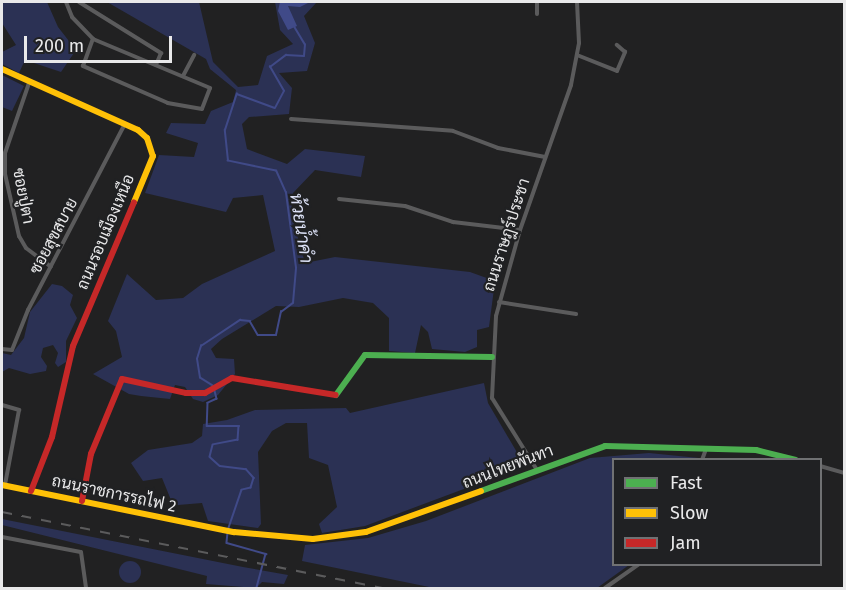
<!DOCTYPE html>
<html>
<head>
<meta charset="utf-8">
<style>
	body { margin:0 }
	#map { position:relative; width:846px; height:590px; overflow:hidden; background:#212122; font-family:"Fira Sans",Sarabun,sans-serif }
	div>[style] { position:absolute }
	[style*='--x'] { left:calc(var(--x)*1px); top:calc(var(--y)*1px); width:calc(var(--w)*1px); rotate:calc(var(--a)*1deg) }
	.green>* { inset:0; background:#2b3154 }
	.round { border-radius:50% }
	.water>* { inset:0; background:#404a88 }
	.stream>* { height:1.5px; margin:-0.75px; padding:0 0.75px; transform-origin:0.75px; border-radius:0.75px; background:#404a88 }
	.street>* { height:4px; margin:-2px; padding:0 2px; transform-origin:2px; border-radius:2px; background:#5b5b5c }
	.fast>* { height:6px; margin:-3px; padding:0 3px; transform-origin:3px; border-radius:3px; background:#4caf50 }
	.slow>* { height:6px; margin:-3px; padding:0 3px; transform-origin:3px; border-radius:3px; background:#ffc107 }
	.jam>* { height:6px; margin:-3px; padding:0 3px; transform-origin:3px; border-radius:3px; background:#c62828 }
	.rail>* { height:1.5px; margin-top:-0.75px; transform-origin:0; background:repeating-linear-gradient(90deg,#5b5b5c 0 10px,transparent 0 20px) }
	span { translate:-50% -50%; white-space:nowrap; text-align:center; line-height:1.15; -webkit-text-stroke:4.5px #202123; paint-order:stroke }
	.street-label { font-size:16px; color:#e9e9ea }
	.water-label { font-size:18px; color:#dbe0f5; font-style:italic }
	.frame { position:absolute; inset:0; border:3px solid #e9e9ea; pointer-events:none }
	.legend { position:absolute; left:612px; top:458px; width:210px; height:108px; box-sizing:border-box; background:#202123; border:2px solid #707173; margin:0; padding:8px 10px; list-style:none; font-size:18px; color:#e9e9ea }
	.legend li { display:flex; align-items:center; gap:12px; height:30px }
	.legend b { width:30px; border:2px solid #707173 }
	.scale { position:absolute; left:24px; top:36px; width:148px; height:27px; box-sizing:border-box; border:3px solid #e9e9ea; border-top:0; padding-left:8px; font-size:18px; line-height:21px; white-space:nowrap; color:#e9e9ea; -webkit-text-stroke:4px #202123; paint-order:stroke }
</style>
</head>
<body>
<div id="map">
	<div class="green">
		<i style="clip-path:polygon(2px 2px,47px 2px,58px 27px,76px 50px,61px 72px,25px 60px,19px 73px,2px 64px,2px 52px,16px 45px,2px 23px)"></i>
		<i style="clip-path:polygon(107px 2px,199px 2px,213px 62px,238px 87px,258px 85px,267px 56px,293px 44px,280px 30px,275px 2px,317px 2px,304px 16px,315px 43px,307px 71px,279px 73px,292px 88px,289px 114px,249px 117px,242px 124px,247px 149px,287px 164px,305px 149px,365px 156px,361px 177px,315px 170px,293px 193px,291px 213px,305px 263px,335px 257px,470px 272px,495px 281px,489px 327px,477px 330px,477px 347px,465px 352px,432px 349px,428px 332px,421px 325px,415px 353px,389px 351px,389px 318px,373px 303px,343px 298px,299px 307px,276px 306px,222px 339px,211px 349px,216px 358px,234px 359px,235px 374px,218px 395px,203px 402px,193px 399px,185px 387px,175px 385px,170px 399px,141px 396px,129px 394px,93px 374px,122px 357px,116px 331px,108px 321px,127px 274px,156px 300px,183px 298px,202px 284px,275px 251px,263px 195px,233px 198px,226px 212px,145px 193px,159px 155px,194px 157px,198px 143px,166px 133px,171px 123px,205px 124px,211px 111px,233px 102px,236px 90px,210px 69px,206px 59px)"></i>
		<i style="clip-path:polygon(2px 75px,24px 86px,12px 111px,2px 107px)"></i>
		<i style="clip-path:polygon(52px 284px,62px 286px,73px 295px,70px 305px,77px 318px,66px 341px,66px 362px,58px 367px,55px 363px,58px 353px,53px 345px,43px 348px,41px 357px,47px 366px,46px 371px,30px 374px,9px 368px,2px 372px,2px 353px,11px 355px,24px 338px,30px 312px)"></i>
		<i style="clip-path:polygon(484px 383px,488px 403px,525px 466px,365px 526px,322px 533px,319px 524px,337px 507px,328px 465px,309px 458px,307px 423px,286px 423px,272px 431px,258px 452px,261px 524px,258px 528px,208px 521px,202px 503px,178px 505px,171px 500px,162px 478px,143px 481px,131px 463px,148px 450px,192px 443px,202px 436px,203px 424px,227px 420px,255px 410px,346px 408px,350px 413px)"></i>
		<i style="clip-path:polygon(649px 453px,699px 458px,614px 460px,614px 564px,629px 565px,597px 588px,434px 588px,302px 561px,305px 545px,368px 538px,426px 521px,590px 458px)"></i>
		<i style="clip-path:polygon(2px 519px,243px 567px,288px 575px,284px 584px,262px 582px,256px 588px,206px 584px,207px 576px,2px 525px)"></i>
		<i class="round" style="left:119px;top:561px;width:22px;height:22px"></i>
	</div>
	<div class="water">
		<i style="clip-path:polygon(280px 2px,310px 2px,300px 7px,288px 6px,297px 26px,288px 30px,278px 11px)"></i>
	</div>
	<div class="stream">
		<i style="--x:213;--y:386;--w:15;--a:-148"></i>
		<i style="--x:200;--y:378;--w:19;--a:-99"></i>
		<i style="--x:197;--y:359;--w:14;--a:-73"></i>
		<i style="--x:201;--y:346;--w:47;--a:-33.7"></i>
		<i style="--x:240;--y:320;--w:10;--a:6"></i>
		<i style="--x:250;--y:321;--w:16;--a:60"></i>
		<i style="--x:258;--y:335;--w:18;--a:0"></i>
		<i style="--x:276;--y:335;--w:24;--a:-78"></i>
		<i style="--x:281;--y:312;--w:15;--a:-37"></i>
		<i style="--x:293;--y:303;--w:35;--a:-85"></i>
		<i style="--x:296;--y:268;--w:76;--a:-97.6"></i>
		<i style="--x:286;--y:193;--w:24;--a:-114"></i>
		<i style="--x:276;--y:171;--w:49;--a:-168.2"></i>
		<i style="--x:228;--y:161;--w:31;--a:-96"></i>
		<i style="--x:225;--y:130;--w:38;--a:-72"></i>
		<i style="--x:237;--y:94;--w:40;--a:20.2"></i>
		<i style="--x:275;--y:108;--w:19;--a:-62"></i>
		<i style="--x:284;--y:91;--w:28;--a:-120"></i>
		<i style="--x:270;--y:67;--w:20;--a:-37"></i>
		<i style="--x:286;--y:55;--w:18;--a:3"></i>
		<i style="--x:304;--y:56;--w:11;--a:-85"></i>
		<i style="--x:305;--y:45;--w:21;--a:-121"></i>
		<i style="--x:215;--y:391;--w:8;--a:76"></i>
		<i style="--x:217;--y:399;--w:10;--a:156"></i>
		<i style="--x:208;--y:403;--w:23;--a:92"></i>
		<i style="--x:207;--y:426;--w:32;--a:0"></i>
		<i style="--x:239;--y:426;--w:14;--a:94"></i>
		<i style="--x:238;--y:440;--w:25;--a:169"></i>
		<i style="--x:213;--y:445;--w:12;--a:104"></i>
		<i style="--x:210;--y:457;--w:13;--a:42"></i>
		<i style="--x:220;--y:466;--w:26;--a:7"></i>
		<i style="--x:246;--y:469;--w:12;--a:48"></i>
		<i style="--x:254;--y:478;--w:10;--a:107"></i>
		<i style="--x:251;--y:488;--w:9;--a:167"></i>
		<i style="--x:242;--y:490;--w:40;--a:108.9"></i>
		<i style="--x:228;--y:533;--w:10;--a:96"></i>
		<i style="--x:227;--y:543;--w:41;--a:15.8"></i>
		<i style="--x:266;--y:554;--w:35;--a:105"></i>
	</div>
	<div class="street">
		<i style="--x:66;--y:2;--w:16;--a:68"></i>
		<i style="--x:72;--y:17;--w:30;--a:46"></i>
		<i style="--x:93;--y:39;--w:127;--a:22.7"></i>
		<i style="--x:210;--y:88;--w:22;--a:111"></i>
		<i style="--x:202;--y:109;--w:35;--a:-170"></i>
		<i style="--x:168;--y:103;--w:93;--a:-156.5"></i>
		<i style="--x:83;--y:66;--w:29;--a:-70"></i>
		<i style="--x:79;--y:2;--w:97;--a:31.9"></i>
		<i style="--x:161;--y:53;--w:13;--a:113"></i>
		<i style="--x:537;--y:2;--w:12;--a:90"></i>
		<i style="--x:577;--y:55;--w:43;--a:21.8"></i>
		<i style="--x:617;--y:71;--w:21;--a:-67"></i>
		<i style="--x:625;--y:52;--w:11;--a:-139"></i>
		<i style="--x:183;--y:76;--w:24;--a:-62"></i>
		<i style="--x:29;--y:83;--w:74;--a:108.9"></i>
		<i style="--x:5;--y:153;--w:21;--a:90"></i>
		<i style="--x:5;--y:174;--w:64;--a:77.3"></i>
		<i style="--x:19;--y:236;--w:14;--a:60"></i>
		<i style="--x:26;--y:248;--w:31;--a:37"></i>
		<i style="--x:291;--y:119;--w:162;--a:4.2"></i>
		<i style="--x:453;--y:131;--w:48;--a:20.7"></i>
		<i style="--x:498;--y:148;--w:48;--a:10.8"></i>
		<i style="--x:339;--y:199;--w:66;--a:6.1"></i>
		<i style="--x:405;--y:206;--w:51;--a:18.4"></i>
		<i style="--x:453;--y:222;--w:67;--a:6.8"></i>
		<i style="--x:499;--y:302;--w:78;--a:8.9"></i>
		<i style="--x:2;--y:349;--w:10;--a:6"></i>
		<i style="--x:12;--y:350;--w:43;--a:-68.2"></i>
		<i style="--x:28;--y:310;--w:210;--a:-62.5"></i>
		<i style="--x:2;--y:405;--w:18;--a:16"></i>
		<i style="--x:19;--y:410;--w:76;--a:100.6"></i>
		<i style="--x:702;--y:460;--w:12;--a:-70"></i>
		<i style="--x:820;--y:466;--w:25;--a:16"></i>
		<i style="--x:537;--y:470;--w:85;--a:-122"></i>
		<i style="--x:492;--y:398;--w:82;--a:-87.2"></i>
		<i style="--x:496;--y:316;--w:89;--a:-74.4"></i>
		<i style="--x:520;--y:230;--w:154;--a:-70.6"></i>
		<i style="--x:571;--y:85;--w:43;--a:-79.2"></i>
		<i style="--x:579;--y:43;--w:41;--a:-92.8"></i>
		<i style="--x:2;--y:537;--w:80;--a:10.8"></i>
		<i style="--x:81;--y:552;--w:36;--a:82"></i>
		<i style="--x:605;--y:588;--w:42;--a:-35.2"></i>
	</div>
	<div class="fast">
		<i style="--x:336;--y:395;--w:49;--a:-54.1"></i>
		<i style="--x:365;--y:355;--w:127;--a:0.9"></i>
		<i style="--x:481;--y:491;--w:132;--a:-19.9"></i>
		<i style="--x:605;--y:446;--w:151;--a:1.5"></i>
		<i style="--x:756;--y:450;--w:41;--a:14"></i>
	</div>
	<div class="slow">
		<i style="--x:2;--y:69;--w:149;--a:24.2"></i>
		<i style="--x:138;--y:130;--w:12;--a:42"></i>
		<i style="--x:147;--y:138;--w:19;--a:72"></i>
		<i style="--x:153;--y:156;--w:50;--a:112.4"></i>
		<i style="--x:2;--y:485;--w:237;--a:11.5"></i>
		<i style="--x:234;--y:532;--w:79;--a:5.1"></i>
		<i style="--x:313;--y:539;--w:53;--a:-7.5"></i>
		<i style="--x:366;--y:532;--w:122;--a:-19.6"></i>
	</div>
	<div class="jam">
		<i style="--x:31;--y:491;--w:58;--a:-68.7"></i>
		<i style="--x:52;--y:437;--w:93;--a:-77"></i>
		<i style="--x:73;--y:346;--w:156;--a:-67"></i>
		<i style="--x:82;--y:501;--w:48;--a:-79.2"></i>
		<i style="--x:91;--y:454;--w:81;--a:-67.5"></i>
		<i style="--x:122;--y:379;--w:66;--a:12.3"></i>
		<i style="--x:186;--y:393;--w:19;--a:0"></i>
		<i style="--x:205;--y:393;--w:31;--a:-29"></i>
		<i style="--x:232;--y:378;--w:105;--a:9.3"></i>
	</div>
	<div class="rail">
		<i style="--x:2;--y:512;--w:389;--a:11.3"></i>
	</div>
	<div class="street-label">
		<span style="left:23px;top:196px;rotate:79deg">ซอยปู่ตา</span>
		<span style="left:106px;top:232px;rotate:-67deg">ถนนรอบเมืองเหนือ</span>
		<span style="left:507px;top:235px;rotate:-72deg">ถนนราษฎร์ประชา</span>
		<span style="left:54px;top:236px;rotate:-62deg">ซอยสุขสบาย</span>
		<span style="left:508px;top:467px;rotate:-21deg">ถนนไทยพันทา</span>
		<span style="left:114px;top:494px;rotate:12deg">ถนนราชการรถไฟ 2</span>
	</div>
	<div class="water-label">
		<span style="left:301px;top:228px;rotate:81deg">ห้วยน้ำคำ</span>
	</div>
	<div class="frame"></div>
	<ul class="legend">
	<li><b style="height:8px;background:#4caf50"></b>Fast</li>
	<li><b style="height:8px;background:#ffc107"></b>Slow</li>
	<li><b style="height:8px;background:#c62828"></b>Jam</li>
	</ul>
	<div class="scale">200 m</div>
</div>
</body>
</html>
